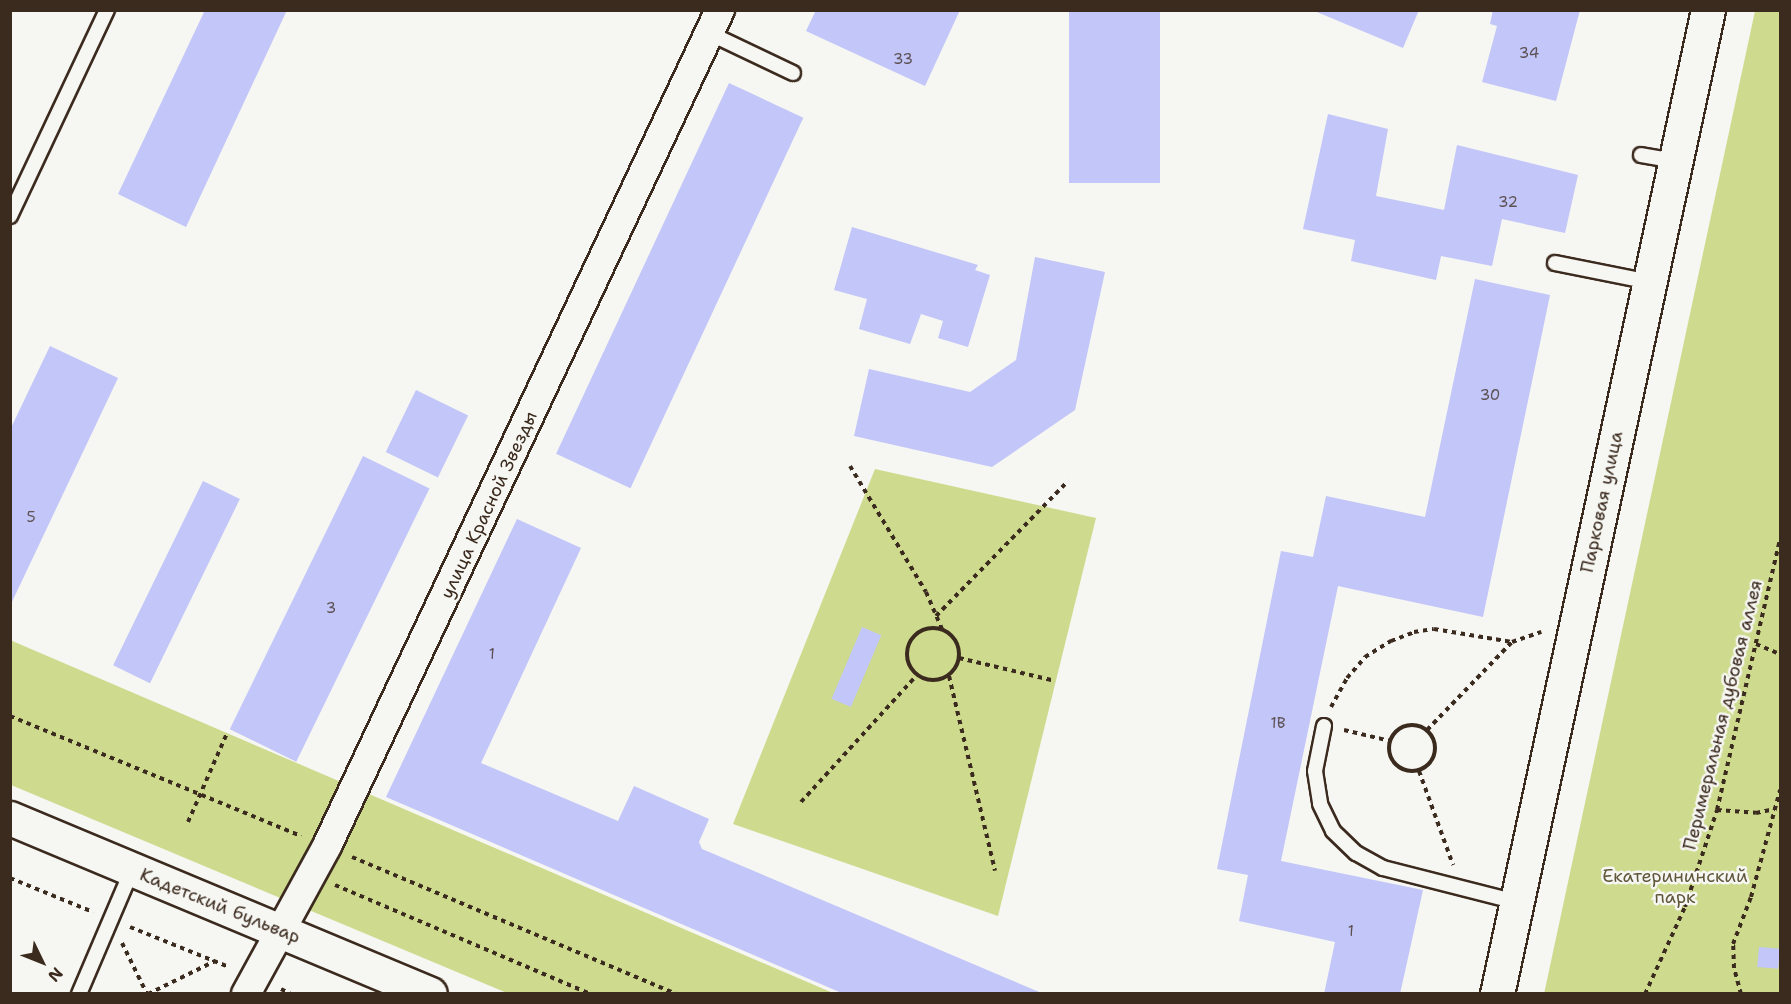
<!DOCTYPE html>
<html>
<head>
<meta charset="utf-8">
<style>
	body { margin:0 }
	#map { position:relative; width:1791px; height:1004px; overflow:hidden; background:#f6f6f2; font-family:"Shantell Sans",sans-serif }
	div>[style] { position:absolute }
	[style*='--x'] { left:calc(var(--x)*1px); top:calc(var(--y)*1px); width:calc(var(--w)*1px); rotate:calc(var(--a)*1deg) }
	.green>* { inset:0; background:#cedb8e }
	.building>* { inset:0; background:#c2c6f8; transform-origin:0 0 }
	.path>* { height:4px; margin-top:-2px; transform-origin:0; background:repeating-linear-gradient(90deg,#3b2a1e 0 4.5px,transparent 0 9px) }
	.path>.ring { margin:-2px; padding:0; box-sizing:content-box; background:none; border:4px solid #3b2a1e; border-radius:50% }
	.roads { filter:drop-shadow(2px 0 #3b2a1e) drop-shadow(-2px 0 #3b2a1e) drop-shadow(0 2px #3b2a1e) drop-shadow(0 -2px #3b2a1e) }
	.lane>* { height:14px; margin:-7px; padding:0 7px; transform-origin:7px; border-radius:7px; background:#f6f6f2 }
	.street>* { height:28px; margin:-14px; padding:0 14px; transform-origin:14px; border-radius:14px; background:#f6f6f2 }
	.secondary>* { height:33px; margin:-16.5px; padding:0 16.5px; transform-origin:16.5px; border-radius:16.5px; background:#f6f6f2 }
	span { translate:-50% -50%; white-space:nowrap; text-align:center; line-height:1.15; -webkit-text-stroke:5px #f6f6f2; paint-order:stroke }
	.number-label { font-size:15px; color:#5d5154 }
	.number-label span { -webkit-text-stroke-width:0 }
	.street-label { font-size:18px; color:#3b2a1e }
	.park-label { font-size:18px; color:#60563a }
	.frame { position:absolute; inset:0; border:12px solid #3b2a1e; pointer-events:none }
	.north { position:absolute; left:12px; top:932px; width:60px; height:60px; -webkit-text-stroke:4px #f6f6f2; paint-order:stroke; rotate:133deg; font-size:16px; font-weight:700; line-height:24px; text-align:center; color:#3b2a1e }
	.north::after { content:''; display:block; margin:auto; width:21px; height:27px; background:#3b2a1e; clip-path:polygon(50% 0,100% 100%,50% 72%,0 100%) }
</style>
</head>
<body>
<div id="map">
	<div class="green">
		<i style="clip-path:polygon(1755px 11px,1780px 11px,1780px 993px,1544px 994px)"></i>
		<i style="clip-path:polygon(875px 469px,1096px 518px,998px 916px,733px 824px)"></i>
		<i style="clip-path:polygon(10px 640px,833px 993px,507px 993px,11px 785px)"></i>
	</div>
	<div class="building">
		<i style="clip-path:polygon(205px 10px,287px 10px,186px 227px,118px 194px)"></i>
		<i style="clip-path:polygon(816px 10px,960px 10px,925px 86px,806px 31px)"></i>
		<i style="left:1069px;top:10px;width:91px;height:173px"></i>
		<i style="clip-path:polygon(1312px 10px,1419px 10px,1403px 48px)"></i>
		<i style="clip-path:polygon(1493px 10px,1580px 10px,1556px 101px,1482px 82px,1497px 26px,1490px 24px)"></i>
		<i style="left:729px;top:83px;width:82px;height:409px;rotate:25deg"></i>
		<i style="clip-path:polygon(1328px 114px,1388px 129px,1376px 196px,1444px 210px,1457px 145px,1578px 175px,1565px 233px,1502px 219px,1492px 266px,1441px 256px,1436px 280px,1351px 261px,1355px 240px,1303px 229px)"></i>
		<i style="clip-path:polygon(852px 227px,978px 265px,975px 270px,990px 275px,968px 347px,938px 338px,943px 321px,921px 314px,910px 344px,859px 329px,867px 299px,834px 290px)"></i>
		<i style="clip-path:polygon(1035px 257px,1105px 272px,1075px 410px,992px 467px,854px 436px,869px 369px,970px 392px,1016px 360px)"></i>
		<i style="clip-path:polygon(1475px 279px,1550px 295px,1483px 617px,1338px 586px,1281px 861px,1423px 890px,1400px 994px,1324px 994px,1335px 942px,1239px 921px,1248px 875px,1217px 869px,1281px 551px,1313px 557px,1326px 496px,1425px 517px)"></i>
		<i style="clip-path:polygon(50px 346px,118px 378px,10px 606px,10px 430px)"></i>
		<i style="left:416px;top:390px;width:58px;height:69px;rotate:26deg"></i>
		<i style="left:363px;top:456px;width:74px;height:304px;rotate:26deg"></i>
		<i style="left:203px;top:481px;width:41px;height:205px;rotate:26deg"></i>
		<i style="clip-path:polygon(517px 519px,581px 548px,481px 763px,618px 821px,634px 786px,709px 819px,699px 842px,702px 849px,1044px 994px,844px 994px,386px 797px)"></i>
		<i style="left:862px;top:627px;width:21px;height:78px;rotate:23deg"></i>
		<i style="left:1759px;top:947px;width:21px;height:20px;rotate:5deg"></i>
	</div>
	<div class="path">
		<i style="--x:850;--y:466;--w:147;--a:58.9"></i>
		<i style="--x:926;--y:592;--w:40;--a:66.6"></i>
		<i style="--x:936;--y:616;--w:189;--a:-45.6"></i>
		<i class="ring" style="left:907px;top:628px;width:48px;height:48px"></i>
		<i style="--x:1756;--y:644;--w:26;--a:23"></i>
		<i style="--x:959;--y:658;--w:95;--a:13.4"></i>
		<i style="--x:949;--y:676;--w:200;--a:76.7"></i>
		<i style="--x:1331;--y:707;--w:33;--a:-61"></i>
		<i style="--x:1347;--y:678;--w:28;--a:-49"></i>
		<i style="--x:1365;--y:657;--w:31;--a:-32"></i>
		<i style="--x:1391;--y:641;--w:25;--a:-21"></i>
		<i style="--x:1414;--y:632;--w:20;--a:-9"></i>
		<i style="--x:1434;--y:629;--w:79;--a:9.5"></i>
		<i style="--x:10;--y:716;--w:315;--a:22.4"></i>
		<i class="ring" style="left:1389px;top:725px;width:42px;height:42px"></i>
		<i style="--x:1344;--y:730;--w:47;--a:13.4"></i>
		<i style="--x:1427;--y:730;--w:122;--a:-46"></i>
		<i style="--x:1512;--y:642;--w:31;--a:-19"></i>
		<i style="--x:1419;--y:771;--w:100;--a:70.1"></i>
		<i style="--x:801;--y:802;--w:172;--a:-47.6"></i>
		<i style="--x:1717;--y:810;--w:39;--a:4"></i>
		<i style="--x:1756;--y:813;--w:19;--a:-12"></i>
		<i style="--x:188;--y:822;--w:97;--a:-66.3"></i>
		<i style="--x:352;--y:857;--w:353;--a:22.9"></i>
		<i style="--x:10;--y:878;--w:90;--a:22.3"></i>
		<i style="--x:335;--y:885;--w:278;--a:23.1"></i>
		<i style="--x:130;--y:927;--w:107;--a:22"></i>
		<i style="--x:122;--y:943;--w:57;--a:63.9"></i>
		<i style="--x:281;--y:989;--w:11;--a:27"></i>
		<i style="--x:148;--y:994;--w:75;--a:-26.2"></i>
		<i style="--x:1645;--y:994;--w:96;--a:-65.3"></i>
		<i style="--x:1685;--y:907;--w:102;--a:-71.7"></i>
		<i style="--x:1717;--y:810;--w:277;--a:-76.9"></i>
		<i style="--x:1741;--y:994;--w:27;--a:-105"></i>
		<i style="--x:1734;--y:968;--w:24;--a:-92"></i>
		<i style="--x:1733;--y:944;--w:50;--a:-69"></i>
		<i style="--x:1751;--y:897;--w:111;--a:-74.8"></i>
	</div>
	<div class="roads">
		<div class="lane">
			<i style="--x:709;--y:33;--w:93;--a:25.5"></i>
			<i style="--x:1641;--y:155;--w:36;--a:10"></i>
			<i style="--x:10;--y:216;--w:228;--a:-64.8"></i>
			<i style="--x:1555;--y:263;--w:97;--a:11.3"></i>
			<i style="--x:1324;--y:726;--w:46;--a:101.3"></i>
			<i style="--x:1315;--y:771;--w:33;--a:81"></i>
			<i style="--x:1320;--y:804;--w:30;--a:64"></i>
			<i style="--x:1333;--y:831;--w:32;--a:44"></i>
			<i style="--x:1356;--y:853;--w:31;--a:29"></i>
			<i style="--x:1383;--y:868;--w:137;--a:14.3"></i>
			<i style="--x:79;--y:994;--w:135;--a:-66.9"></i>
		</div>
		<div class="street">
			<i style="--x:246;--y:994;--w:169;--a:-61.3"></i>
			<i style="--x:327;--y:846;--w:924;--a:-64.82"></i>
		</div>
		<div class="secondary">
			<i style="--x:10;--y:818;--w:455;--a:22.7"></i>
			<i style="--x:1497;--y:994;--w:1006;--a:-77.9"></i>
		</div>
	</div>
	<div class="number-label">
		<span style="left:1529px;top:54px">34</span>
		<span style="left:903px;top:60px">33</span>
		<span style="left:1508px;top:203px">32</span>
		<span style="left:1490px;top:396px">30</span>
		<span style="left:31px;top:518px">5</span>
		<span style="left:331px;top:609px">3</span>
		<span style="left:492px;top:655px">1</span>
		<span style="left:1278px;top:724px">1В</span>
		<span style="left:1351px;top:932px">1</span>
	</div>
	<div class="street-label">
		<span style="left:1602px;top:502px;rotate:-78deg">Парковая улица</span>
		<span style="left:489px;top:505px;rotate:-65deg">улица Красной Звезды</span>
		<span style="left:1723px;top:715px;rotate:-76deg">Перимеральная дубовая аллея</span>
		<span style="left:220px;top:906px;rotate:22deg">Кадетский бульвар</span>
	</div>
	<div class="park-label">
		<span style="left:1675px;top:887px">Екатерининский<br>парк</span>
	</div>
	<div class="frame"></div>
	<div class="north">N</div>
</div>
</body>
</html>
